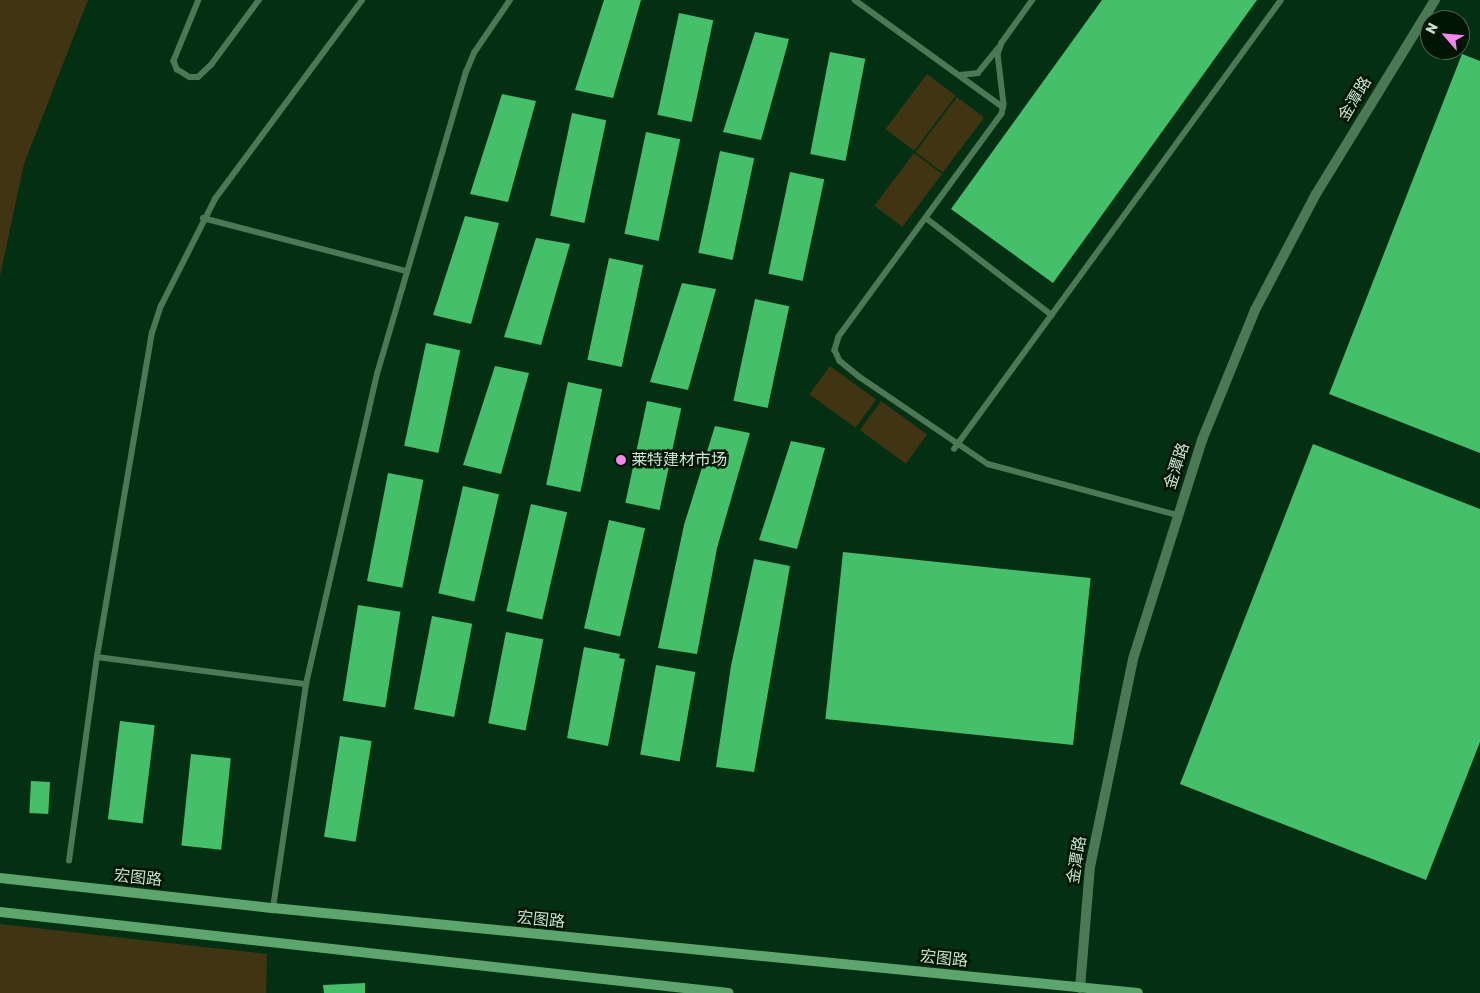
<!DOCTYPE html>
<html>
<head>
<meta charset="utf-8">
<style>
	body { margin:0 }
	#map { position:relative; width:1480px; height:993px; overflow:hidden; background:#033013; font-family:Rubik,"Noto Sans SC",sans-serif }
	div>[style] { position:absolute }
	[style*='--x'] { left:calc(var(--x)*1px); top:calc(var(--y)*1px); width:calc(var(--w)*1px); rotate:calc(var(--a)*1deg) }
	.green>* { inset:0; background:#403412; transform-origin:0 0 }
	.building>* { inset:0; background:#44c06b; transform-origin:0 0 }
	.lane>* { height:5.5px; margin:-2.75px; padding:0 2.75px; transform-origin:2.75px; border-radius:2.75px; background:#4b7855 }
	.street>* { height:10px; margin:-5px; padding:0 5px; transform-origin:5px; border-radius:5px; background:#4b7855 }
	.secondary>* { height:10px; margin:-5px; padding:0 5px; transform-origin:5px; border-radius:5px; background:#5ca66e }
	.dots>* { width:14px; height:14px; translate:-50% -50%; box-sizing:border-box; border:2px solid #011505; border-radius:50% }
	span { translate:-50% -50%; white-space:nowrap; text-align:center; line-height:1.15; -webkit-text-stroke:5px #011505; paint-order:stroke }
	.street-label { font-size:16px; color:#c6e3cb }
	.poi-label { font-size:16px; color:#c6e3cb }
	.left { translate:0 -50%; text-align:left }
	.north { position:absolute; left:1420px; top:10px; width:50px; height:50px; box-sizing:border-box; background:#011505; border:1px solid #506754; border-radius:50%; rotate:297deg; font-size:14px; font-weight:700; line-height:20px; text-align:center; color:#c6e3cb }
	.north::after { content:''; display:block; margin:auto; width:18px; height:22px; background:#f688ed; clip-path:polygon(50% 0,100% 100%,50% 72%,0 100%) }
</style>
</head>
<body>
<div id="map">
	<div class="green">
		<i style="clip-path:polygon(0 0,88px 0,24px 164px,0 276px)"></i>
		<i style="left:927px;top:74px;width:36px;height:69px;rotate:37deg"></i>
		<i style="left:957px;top:97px;width:34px;height:69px;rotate:37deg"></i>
		<i style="left:914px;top:153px;width:35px;height:66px;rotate:37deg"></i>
		<i style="left:830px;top:366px;width:57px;height:35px;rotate:36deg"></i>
		<i style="left:881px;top:401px;width:57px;height:36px;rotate:36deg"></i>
		<i style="clip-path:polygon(0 924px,267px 954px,266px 993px,0 993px)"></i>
	</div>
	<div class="building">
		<i style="clip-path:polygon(604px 0,641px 0,613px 98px,575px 90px)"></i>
		<i style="clip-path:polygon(1102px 0,1257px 0,1053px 283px,951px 209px)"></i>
		<i style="left:679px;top:13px;width:35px;height:104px;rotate:12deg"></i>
		<i style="clip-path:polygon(755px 32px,789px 39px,761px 140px,723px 132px)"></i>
		<i style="left:830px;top:52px;width:36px;height:104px;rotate:11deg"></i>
		<i style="clip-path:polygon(1462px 54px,1480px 61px,1480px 453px,1329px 394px)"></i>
		<i style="clip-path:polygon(502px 94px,536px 101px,508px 202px,470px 194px)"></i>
		<i style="left:572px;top:113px;width:35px;height:105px;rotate:12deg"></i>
		<i style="left:646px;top:132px;width:35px;height:104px;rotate:12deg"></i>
		<i style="left:720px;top:151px;width:35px;height:104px;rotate:12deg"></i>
		<i style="left:790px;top:172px;width:35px;height:104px;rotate:12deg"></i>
		<i style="clip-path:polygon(465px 216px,499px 223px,471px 324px,433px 315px)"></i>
		<i style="clip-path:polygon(536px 238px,570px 244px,541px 345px,504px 337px)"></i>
		<i style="left:609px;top:258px;width:35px;height:104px;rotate:12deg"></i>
		<i style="clip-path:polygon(682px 283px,716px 289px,688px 390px,650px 382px)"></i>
		<i style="left:755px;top:299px;width:35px;height:104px;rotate:12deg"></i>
		<i style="left:426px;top:343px;width:35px;height:105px;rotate:12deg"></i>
		<i style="clip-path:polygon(495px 366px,529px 373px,501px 474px,463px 465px)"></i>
		<i style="left:568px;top:382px;width:35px;height:105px;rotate:12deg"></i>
		<i style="left:647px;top:401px;width:35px;height:104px;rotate:12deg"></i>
		<i style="clip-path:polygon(715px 426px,750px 433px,717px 548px,697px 654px,658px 648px,684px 525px)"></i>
		<i style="clip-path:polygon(791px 441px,825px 448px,797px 549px,759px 540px)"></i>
		<i style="clip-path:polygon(1313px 444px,1480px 509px,1480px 742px,1426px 880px,1180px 784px)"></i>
		<i style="left:388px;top:473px;width:36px;height:110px;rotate:11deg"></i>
		<i style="left:463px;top:486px;width:37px;height:110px;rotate:13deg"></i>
		<i style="left:531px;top:504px;width:37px;height:110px;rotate:13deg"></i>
		<i style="left:609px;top:520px;width:37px;height:111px;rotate:13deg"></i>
		<i style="left:843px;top:552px;width:249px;height:168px;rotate:6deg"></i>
		<i style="clip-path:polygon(754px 559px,790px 566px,754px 772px,716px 767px,731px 666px)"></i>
		<i style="left:358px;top:605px;width:43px;height:97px;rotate:9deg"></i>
		<i style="left:432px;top:616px;width:41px;height:95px;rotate:11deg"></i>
		<i style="left:506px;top:632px;width:38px;height:93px;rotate:11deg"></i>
		<i style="clip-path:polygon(584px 647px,620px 654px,619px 658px,625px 659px,608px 746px,567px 738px)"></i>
		<i style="left:656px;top:665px;width:40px;height:91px;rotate:10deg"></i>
		<i style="left:120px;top:721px;width:35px;height:99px;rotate:7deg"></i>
		<i style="left:340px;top:736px;width:32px;height:102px;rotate:9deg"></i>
		<i style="left:191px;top:754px;width:40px;height:92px;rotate:6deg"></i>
		<i style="left:31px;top:781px;width:19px;height:32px;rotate:3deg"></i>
		<i style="clip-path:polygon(365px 983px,365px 993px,324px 993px,323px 985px)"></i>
	</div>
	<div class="lane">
		<i style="--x:199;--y:0;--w:66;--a:112.3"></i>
		<i style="--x:174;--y:61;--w:9;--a:69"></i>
		<i style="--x:177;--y:69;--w:15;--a:32"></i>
		<i style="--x:190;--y:77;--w:8;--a:0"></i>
		<i style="--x:198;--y:77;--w:18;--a:-43"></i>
		<i style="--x:211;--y:65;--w:81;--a:-53.6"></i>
		<i style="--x:855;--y:0;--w:183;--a:35.9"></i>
		<i style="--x:1033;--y:0;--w:53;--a:125.8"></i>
		<i style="--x:1002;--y:43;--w:12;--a:110"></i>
		<i style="--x:998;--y:54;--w:50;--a:83.2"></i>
		<i style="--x:1004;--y:104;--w:10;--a:101"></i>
		<i style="--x:1002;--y:114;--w:276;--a:126.2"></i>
		<i style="--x:839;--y:337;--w:14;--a:107"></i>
		<i style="--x:835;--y:350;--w:12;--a:66"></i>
		<i style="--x:840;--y:361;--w:26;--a:39"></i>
		<i style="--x:860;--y:377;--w:155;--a:34.2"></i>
		<i style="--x:988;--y:464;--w:196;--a:15.1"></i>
		<i style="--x:960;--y:75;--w:18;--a:-6"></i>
		<i style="--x:978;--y:73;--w:32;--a:-51"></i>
		<i style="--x:203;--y:218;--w:211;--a:14.6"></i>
		<i style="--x:926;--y:218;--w:159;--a:37.6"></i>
		<i style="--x:954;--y:449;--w:555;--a:-53.93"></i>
		<i style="--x:97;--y:657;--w:211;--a:7.4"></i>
		<i style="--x:69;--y:861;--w:206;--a:-82.2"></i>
		<i style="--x:97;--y:657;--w:329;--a:-80.4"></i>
		<i style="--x:152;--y:333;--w:28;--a:-72"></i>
		<i style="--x:161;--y:306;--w:120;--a:-63.2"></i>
		<i style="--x:215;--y:199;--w:247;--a:-53.5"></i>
		<i style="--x:273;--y:908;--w:226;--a:-81.6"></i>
		<i style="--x:306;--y:684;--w:318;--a:-77.1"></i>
		<i style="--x:377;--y:374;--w:315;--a:-73.6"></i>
		<i style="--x:466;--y:72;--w:21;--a:-67"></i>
		<i style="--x:474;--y:53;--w:64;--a:-55.8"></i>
	</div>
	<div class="street">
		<i style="--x:1080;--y:988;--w:121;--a:-85.3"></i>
		<i style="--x:1090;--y:867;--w:212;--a:-78.3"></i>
		<i style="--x:1133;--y:659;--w:230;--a:-72.5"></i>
		<i style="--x:1202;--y:440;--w:140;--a:-67.8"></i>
		<i style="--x:1255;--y:310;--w:131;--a:-62.3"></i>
		<i style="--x:1316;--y:194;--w:228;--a:-58.5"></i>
	</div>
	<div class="secondary">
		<i style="--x:0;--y:878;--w:275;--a:6.3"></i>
		<i style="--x:273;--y:908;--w:869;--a:5.61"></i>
		<i style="--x:0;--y:912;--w:733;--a:6.34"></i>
	</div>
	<div class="dots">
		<i style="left:621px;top:460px;background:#f688ed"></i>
	</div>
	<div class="street-label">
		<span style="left:1355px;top:99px;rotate:-59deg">金潭路</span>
		<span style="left:1177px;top:466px;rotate:-72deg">金潭路</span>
		<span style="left:1077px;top:860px;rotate:-81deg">金潭路</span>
		<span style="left:138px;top:878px;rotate:6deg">宏图路</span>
		<span style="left:541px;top:920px;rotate:6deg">宏图路</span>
		<span style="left:944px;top:959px;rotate:6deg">宏图路</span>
	</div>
	<div class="poi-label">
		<span class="left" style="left:631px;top:460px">莱特建材市场</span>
	</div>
	<div class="north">N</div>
</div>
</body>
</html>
